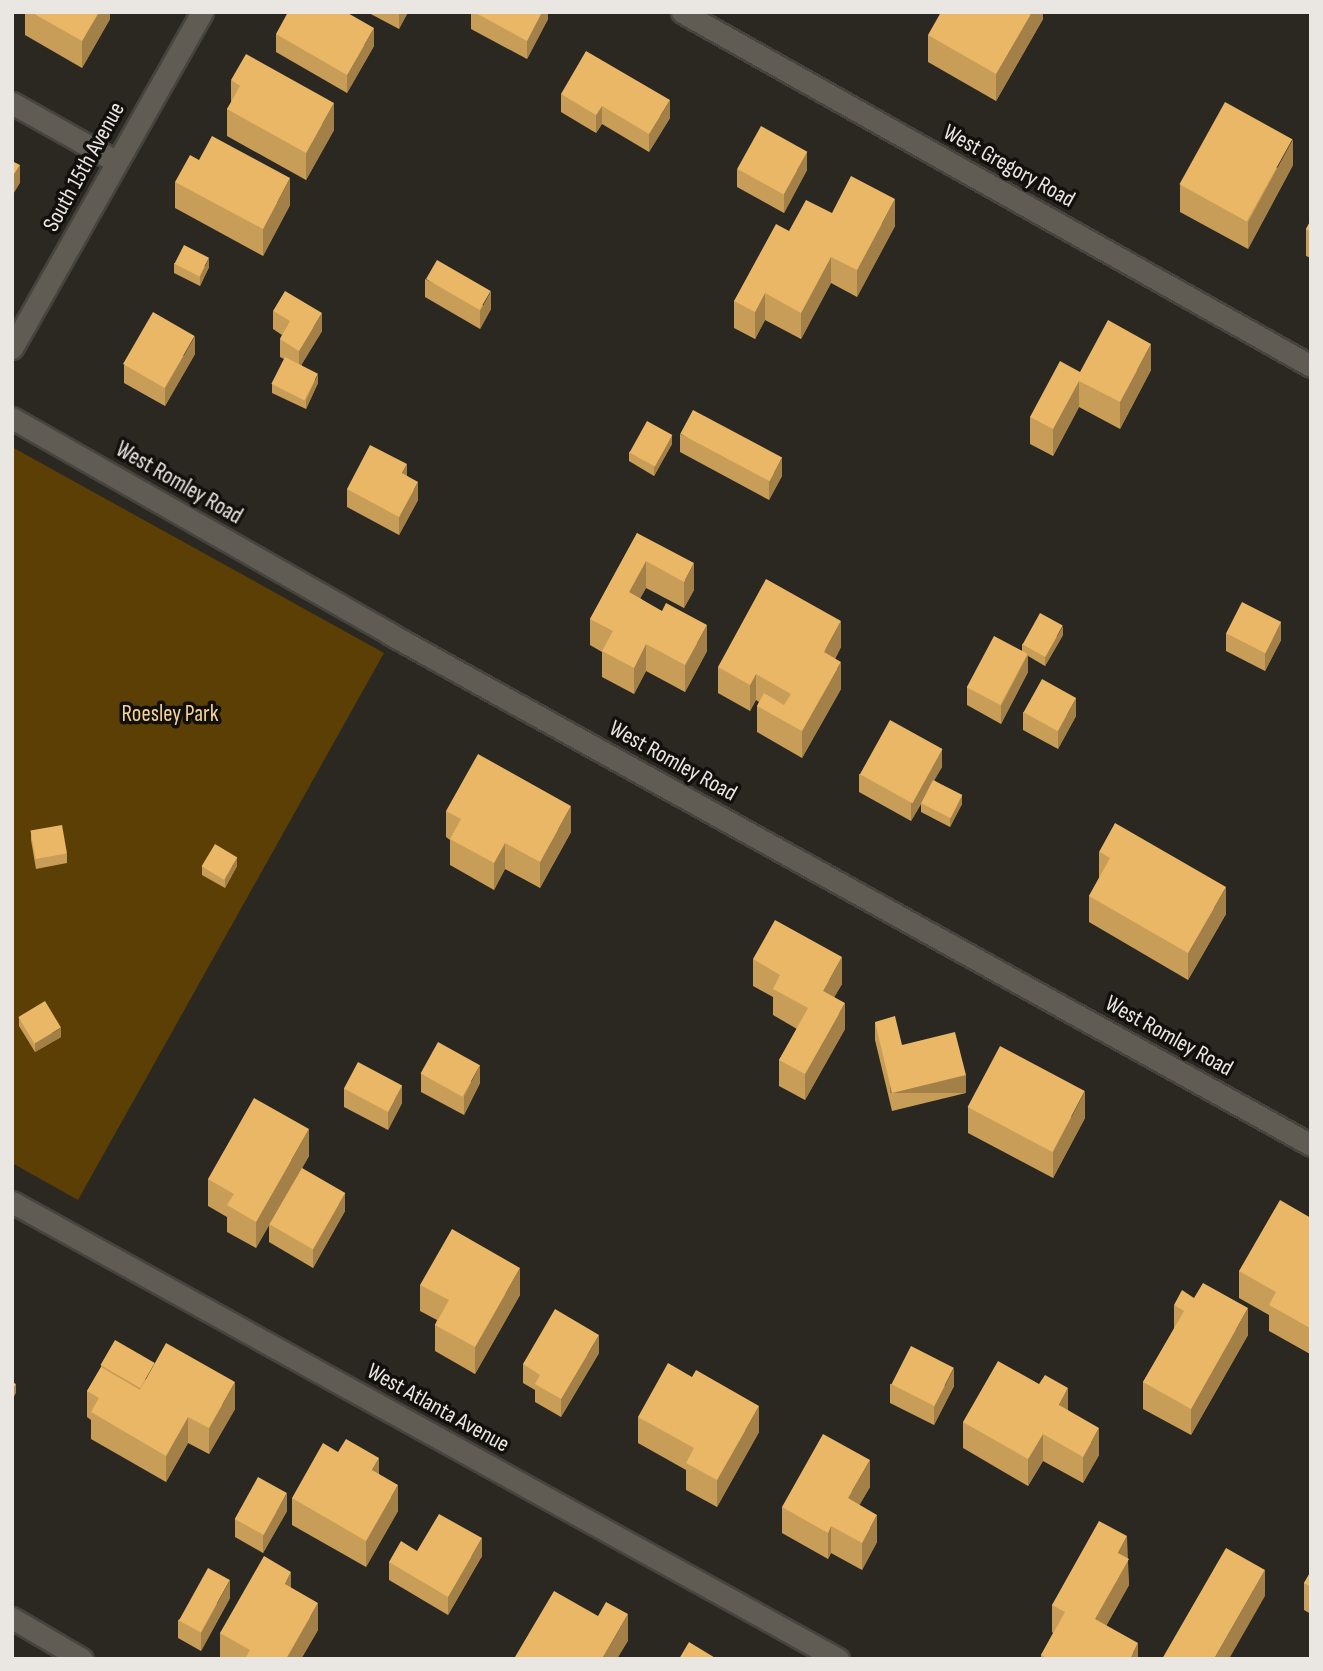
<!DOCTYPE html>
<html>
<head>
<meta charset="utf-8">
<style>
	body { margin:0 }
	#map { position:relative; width:1323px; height:1671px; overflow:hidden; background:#2b2721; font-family:"Sofia Sans Condensed",sans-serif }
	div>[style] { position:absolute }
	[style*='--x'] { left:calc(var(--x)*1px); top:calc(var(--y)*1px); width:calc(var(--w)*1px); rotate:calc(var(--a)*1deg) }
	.green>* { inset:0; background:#5c3f04 }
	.roads { filter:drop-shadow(2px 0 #47443e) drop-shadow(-2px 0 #47443e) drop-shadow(0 2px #47443e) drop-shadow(0 -2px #47443e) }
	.minor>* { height:21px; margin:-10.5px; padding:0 10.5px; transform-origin:10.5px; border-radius:10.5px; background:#605c54 }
	.wall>* { inset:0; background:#c89d57 }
	.shaded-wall>* { inset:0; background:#a38047; transform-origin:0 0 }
	.building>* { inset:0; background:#e9b765; transform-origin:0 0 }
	span { translate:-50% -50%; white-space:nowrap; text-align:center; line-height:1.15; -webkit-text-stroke:7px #12100d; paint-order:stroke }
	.street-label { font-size:23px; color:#eae7e3 }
	.park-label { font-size:23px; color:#f8d297 }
	.frame { position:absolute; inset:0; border:14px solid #eae7e3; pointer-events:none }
</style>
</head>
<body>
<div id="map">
	<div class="green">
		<i style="clip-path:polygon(12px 447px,384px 653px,78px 1200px,12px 1163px)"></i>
	</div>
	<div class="roads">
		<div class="minor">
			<i style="--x:682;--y:12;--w:722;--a:29.37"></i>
			<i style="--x:12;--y:103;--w:120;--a:29.3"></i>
			<i style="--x:12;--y:348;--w:386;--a:-60.5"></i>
			<i style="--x:12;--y:418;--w:435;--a:29.7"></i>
			<i style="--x:390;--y:634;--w:1053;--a:29.02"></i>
			<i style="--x:12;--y:1202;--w:944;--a:28.95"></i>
			<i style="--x:12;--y:1618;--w:81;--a:30.4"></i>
		</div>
	</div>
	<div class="wall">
		<i style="clip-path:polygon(25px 12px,110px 12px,110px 19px,82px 68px,25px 35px)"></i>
		<i style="clip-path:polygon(367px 12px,408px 12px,399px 29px)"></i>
		<i style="clip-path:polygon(471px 12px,548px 12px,548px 19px,527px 59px,471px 29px)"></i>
		<i style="clip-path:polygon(1043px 12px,1043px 19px,996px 101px,928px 62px,928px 35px)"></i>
		<i style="clip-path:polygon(276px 34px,374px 46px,347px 93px,276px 52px)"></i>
		<i style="clip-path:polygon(231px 80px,334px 130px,306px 180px,227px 136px,227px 109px,231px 103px)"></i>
		<i style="clip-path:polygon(561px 94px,670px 118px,649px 152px,602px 124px,596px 133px,561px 112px)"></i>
		<i style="clip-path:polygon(1293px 165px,1248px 249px,1180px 212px,1180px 185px)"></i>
		<i style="clip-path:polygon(737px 169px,807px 170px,784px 213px,737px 187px)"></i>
		<i style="clip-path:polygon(175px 182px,290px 205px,263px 256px,175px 208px)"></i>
		<i style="clip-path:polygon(832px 213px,895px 226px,857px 297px,831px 283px,801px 339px,765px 320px,755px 339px,734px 328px,734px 301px,789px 231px)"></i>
		<i style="clip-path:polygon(1311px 220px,1311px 258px,1306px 256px,1306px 229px)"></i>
		<i style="clip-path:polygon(174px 263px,209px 267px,200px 286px,174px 273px)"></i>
		<i style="clip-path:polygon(425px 279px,491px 309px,480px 329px,425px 297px)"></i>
		<i style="clip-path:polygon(273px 311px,322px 331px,301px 365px,318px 383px,306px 409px,272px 393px,272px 384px,284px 359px,280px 357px,280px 339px,282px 335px,273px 329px)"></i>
		<i style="clip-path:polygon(195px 354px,165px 406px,124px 383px,124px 365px)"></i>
		<i style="clip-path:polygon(1151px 370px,1120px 429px,1079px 407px,1053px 456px,1030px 444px,1030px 417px,1080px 372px)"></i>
		<i style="clip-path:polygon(680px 434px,782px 476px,769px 500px,680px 452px)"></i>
		<i style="clip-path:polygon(672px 444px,654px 476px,629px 461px,629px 452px)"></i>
		<i style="clip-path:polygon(407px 476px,418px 500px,399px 535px,347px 507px,347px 489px)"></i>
		<i style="clip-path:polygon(637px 533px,694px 590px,684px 608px,646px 588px,640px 598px,707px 651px,685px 692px,646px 671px,634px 694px,602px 677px,602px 652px,590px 645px,590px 619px)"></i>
		<i style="clip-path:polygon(1226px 633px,1281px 640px,1265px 671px,1226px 651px)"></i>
		<i style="clip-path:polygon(1063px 635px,1045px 666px,1028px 656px,1028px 672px,1001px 724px,967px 705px,967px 687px,1022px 651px,1022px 644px)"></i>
		<i style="clip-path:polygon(841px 647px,835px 659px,841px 689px,802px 758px,757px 732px,757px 706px,759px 702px,756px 700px,750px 711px,718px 693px,718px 667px)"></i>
		<i style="clip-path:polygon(1023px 712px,1076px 716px,1058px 749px,1023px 730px)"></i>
		<i style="clip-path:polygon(942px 767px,934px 780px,962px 804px,950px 827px,921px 812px,921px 804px,911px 821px,859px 792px,859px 774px)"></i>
		<i style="clip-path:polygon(446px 811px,571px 832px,540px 888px,505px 869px,494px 890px,450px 865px,450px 840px,446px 837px)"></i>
		<i style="clip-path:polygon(31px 831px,67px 854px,67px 863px,36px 869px,31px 840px)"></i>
		<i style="clip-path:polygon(1099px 852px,1226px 914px,1188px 980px,1089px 922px,1089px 896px,1099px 878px)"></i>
		<i style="clip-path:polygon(202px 866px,237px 866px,225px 888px,202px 875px)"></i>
		<i style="clip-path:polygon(753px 959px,842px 984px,834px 997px,845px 1029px,805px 1100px,779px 1086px,779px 1060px,797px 1029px,773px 1015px,773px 997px,753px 986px)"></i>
		<i style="clip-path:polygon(19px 1017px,61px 1037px,35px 1052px,19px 1026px)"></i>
		<i style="clip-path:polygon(875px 1022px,902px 1045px,966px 1093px,892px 1111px,875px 1040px)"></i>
		<i style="clip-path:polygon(421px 1074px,480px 1083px,464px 1115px,421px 1092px)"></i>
		<i style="clip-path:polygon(344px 1088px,402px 1103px,388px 1130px,344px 1107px)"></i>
		<i style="clip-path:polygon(968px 1107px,1085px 1118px,1053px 1178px,968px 1133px)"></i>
		<i style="clip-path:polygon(309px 1156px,302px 1168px,345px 1211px,313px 1268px,269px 1242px,269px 1225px,256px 1248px,227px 1232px,227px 1217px,208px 1206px,208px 1179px)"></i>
		<i style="clip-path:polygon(1311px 1218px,1311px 1352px,1310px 1354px,1269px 1331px,1269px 1315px,1239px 1298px,1239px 1271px)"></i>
		<i style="clip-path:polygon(420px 1285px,520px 1295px,475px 1374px,435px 1351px,435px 1325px,437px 1320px,420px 1311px)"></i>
		<i style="clip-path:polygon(1174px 1305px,1248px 1335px,1191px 1435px,1143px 1409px,1143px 1382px,1174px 1329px)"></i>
		<i style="clip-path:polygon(599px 1353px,561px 1417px,535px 1402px,535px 1390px,523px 1383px,523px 1364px)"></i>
		<i style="clip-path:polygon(101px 1365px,235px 1409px,209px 1454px,188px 1443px,166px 1482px,91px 1439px,91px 1420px,87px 1417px,87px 1391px,101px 1367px)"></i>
		<i style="clip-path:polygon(890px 1384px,954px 1386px,934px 1425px,890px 1403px)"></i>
		<i style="clip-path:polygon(1068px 1410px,1099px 1455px,1083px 1483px,1043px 1461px,1028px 1486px,963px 1448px,963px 1422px)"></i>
		<i style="clip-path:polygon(638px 1417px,759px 1432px,717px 1507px,686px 1490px,686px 1470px,638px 1443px)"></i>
		<i style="clip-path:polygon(379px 1474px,398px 1511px,366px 1567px,292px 1525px,292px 1498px)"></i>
		<i style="clip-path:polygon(870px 1487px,859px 1505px,877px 1542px,862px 1570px,831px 1553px,828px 1559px,782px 1533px,782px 1507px)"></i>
		<i style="clip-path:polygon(287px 1511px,263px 1553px,235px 1537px,235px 1519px)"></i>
		<i style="clip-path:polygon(482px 1556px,448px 1615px,389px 1580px,389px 1562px)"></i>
		<i style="clip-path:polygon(1127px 1558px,1129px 1585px,1106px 1626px,1138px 1659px,1041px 1659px,1041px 1655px,1053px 1633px,1052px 1632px,1052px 1605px)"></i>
		<i style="clip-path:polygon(1311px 1571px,1311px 1614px,1304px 1610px,1304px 1583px)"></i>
		<i style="clip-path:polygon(291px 1588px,318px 1630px,301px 1659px,220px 1659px,220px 1633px)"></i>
		<i style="clip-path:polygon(230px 1598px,201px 1651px,178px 1638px,178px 1620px)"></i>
	</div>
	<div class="shaded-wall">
		<i style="clip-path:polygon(99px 12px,110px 12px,110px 19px,82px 68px,82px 41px)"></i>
		<i style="clip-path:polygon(399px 12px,408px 12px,399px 29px)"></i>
		<i style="clip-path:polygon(542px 12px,548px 12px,548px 19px,527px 59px,527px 41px)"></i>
		<i style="clip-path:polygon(1032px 12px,1043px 12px,1043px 19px,996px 101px,996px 74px)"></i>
		<i style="clip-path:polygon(374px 28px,374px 46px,347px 93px,347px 75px)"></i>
		<i style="clip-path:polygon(670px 100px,670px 118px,649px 152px,649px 134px)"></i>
		<i style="clip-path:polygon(334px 103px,334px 130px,306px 180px,306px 153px)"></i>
		<i style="clip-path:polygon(602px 106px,602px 124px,596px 133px,596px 115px)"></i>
		<i style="clip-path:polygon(1293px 139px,1293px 165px,1248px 249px,1248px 222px)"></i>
		<i style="clip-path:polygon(807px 152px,807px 170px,784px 213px,784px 194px)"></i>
		<i style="clip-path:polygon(20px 165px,20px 183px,12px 196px,12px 178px)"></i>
		<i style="clip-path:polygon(290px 178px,290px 205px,263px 256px,263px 229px)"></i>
		<i style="clip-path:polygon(895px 199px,895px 226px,857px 297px,857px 270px)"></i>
		<i style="clip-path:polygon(831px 257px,831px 283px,801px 339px,801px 313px)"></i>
		<i style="clip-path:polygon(209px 258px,209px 267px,200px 286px,200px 277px)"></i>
		<i style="clip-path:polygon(491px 291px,491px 309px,480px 329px,480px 311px)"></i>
		<i style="clip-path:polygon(765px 293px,765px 320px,755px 339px,755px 312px)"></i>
		<i style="clip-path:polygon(322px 313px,322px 331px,299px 369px,299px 351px)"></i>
		<i style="clip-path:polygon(195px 336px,195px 354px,165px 406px,165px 388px)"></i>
		<i style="clip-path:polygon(1151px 344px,1151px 370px,1120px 429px,1120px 402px)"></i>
		<i style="clip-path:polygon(318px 374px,318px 383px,306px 409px,306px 400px)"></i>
		<i style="clip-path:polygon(1079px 381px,1079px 407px,1053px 456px,1053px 429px)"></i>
		<i style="clip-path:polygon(672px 435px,672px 444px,654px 476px,654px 467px)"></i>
		<i style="clip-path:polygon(782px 458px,782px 476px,769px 500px,769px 482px)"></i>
		<i style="clip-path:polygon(407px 464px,407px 482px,402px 473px)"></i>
		<i style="clip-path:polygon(418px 482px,418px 500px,399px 535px,399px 517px)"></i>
		<i style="clip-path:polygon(646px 561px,646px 588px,629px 619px,629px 592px)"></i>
		<i style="clip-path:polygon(694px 563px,694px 590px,684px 608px,684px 582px)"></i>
		<i style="clip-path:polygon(841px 621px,841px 647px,824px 679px,824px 652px)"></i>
		<i style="clip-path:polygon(1281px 622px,1281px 640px,1265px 671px,1265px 653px)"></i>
		<i style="clip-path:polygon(707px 625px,707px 651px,685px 692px,685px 665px)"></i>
		<i style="clip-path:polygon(1063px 626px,1063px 635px,1045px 666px,1045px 657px)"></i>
		<i style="clip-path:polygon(646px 644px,646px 671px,634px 694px,634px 668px)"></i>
		<i style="clip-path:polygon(1028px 654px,1028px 672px,1001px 724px,1001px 706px)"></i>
		<i style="clip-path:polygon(841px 662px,841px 689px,802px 758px,802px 731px)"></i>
		<i style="clip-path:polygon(756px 674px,756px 700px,750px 711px,750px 685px)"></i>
		<i style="clip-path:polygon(1076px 698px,1076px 716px,1058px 749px,1058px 731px)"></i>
		<i style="clip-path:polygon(942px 749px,942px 767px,911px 821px,911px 803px)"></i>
		<i style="clip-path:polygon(962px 795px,962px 804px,950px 827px,950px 818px)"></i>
		<i style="clip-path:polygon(571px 806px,571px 832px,540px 888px,540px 862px)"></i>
		<i style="clip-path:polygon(505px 843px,505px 869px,494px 890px,494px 863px)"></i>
		<i style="clip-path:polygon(237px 857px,237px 866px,225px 888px,225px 879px)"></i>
		<i style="clip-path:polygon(1226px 887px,1226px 914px,1188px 980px,1188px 953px)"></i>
		<i style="clip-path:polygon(842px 957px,842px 984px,823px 1017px,823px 991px)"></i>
		<i style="clip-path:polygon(845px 1003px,845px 1029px,805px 1100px,805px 1074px)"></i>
		<i style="clip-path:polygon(61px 1028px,61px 1037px,35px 1052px,35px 1043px)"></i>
		<i style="clip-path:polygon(480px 1065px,480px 1083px,464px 1115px,464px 1096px)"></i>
		<i style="left:966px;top:1075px;width:18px;height:76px;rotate:90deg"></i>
		<i style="clip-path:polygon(402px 1085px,402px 1103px,388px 1130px,388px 1112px)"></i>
		<i style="clip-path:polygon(1085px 1091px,1085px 1118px,1053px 1178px,1053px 1152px)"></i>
		<i style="clip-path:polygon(309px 1129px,309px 1156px,256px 1248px,256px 1222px)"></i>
		<i style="clip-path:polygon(345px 1193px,345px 1211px,313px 1268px,313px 1250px)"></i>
		<i style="clip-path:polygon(520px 1268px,520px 1295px,475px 1374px,475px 1347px)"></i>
		<i style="clip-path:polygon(1248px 1308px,1248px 1335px,1191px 1435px,1191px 1409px)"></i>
		<i style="clip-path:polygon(1311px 1326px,1311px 1352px,1310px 1354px,1310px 1328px)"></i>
		<i style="clip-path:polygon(599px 1335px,599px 1353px,561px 1417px,561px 1399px)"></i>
		<i style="clip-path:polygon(954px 1368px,954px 1386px,934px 1425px,934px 1407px)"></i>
		<i style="clip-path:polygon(235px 1382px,235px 1409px,209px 1454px,209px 1428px)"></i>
		<i style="clip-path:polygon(16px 1384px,16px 1393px,12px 1400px,12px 1391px)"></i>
		<i style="clip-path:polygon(1068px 1388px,1068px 1415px,1059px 1405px)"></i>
		<i style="clip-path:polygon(759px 1406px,759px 1432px,717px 1507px,717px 1480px)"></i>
		<i style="clip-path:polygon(188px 1417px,188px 1443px,166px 1482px,166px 1456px)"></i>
		<i style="clip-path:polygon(1099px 1428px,1099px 1455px,1083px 1483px,1083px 1457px)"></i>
		<i style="clip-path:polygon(1043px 1434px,1043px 1461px,1028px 1486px,1028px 1459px)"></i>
		<i style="clip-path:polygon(379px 1458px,379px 1484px,372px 1470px)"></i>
		<i style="clip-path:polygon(870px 1460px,870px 1487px,848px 1525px,848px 1498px)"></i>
		<i style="clip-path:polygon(398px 1485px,398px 1511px,366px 1567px,366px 1541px)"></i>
		<i style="clip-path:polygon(287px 1493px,287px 1511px,263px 1553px,263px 1535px)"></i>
		<i style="clip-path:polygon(877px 1515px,877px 1542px,862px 1570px,862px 1543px)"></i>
		<i style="clip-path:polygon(831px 1526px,831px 1553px,828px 1559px,828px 1533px)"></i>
		<i style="clip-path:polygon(1127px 1536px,1129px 1585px,1095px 1646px,1095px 1619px,1118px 1553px)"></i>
		<i style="clip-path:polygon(482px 1538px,482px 1556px,448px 1615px,448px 1597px)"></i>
		<i style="clip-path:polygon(1265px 1570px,1265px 1596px,1229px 1659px,1214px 1659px)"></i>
		<i style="clip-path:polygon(291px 1572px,291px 1599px,285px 1584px)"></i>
		<i style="clip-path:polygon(230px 1580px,230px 1598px,201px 1651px,201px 1633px)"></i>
		<i style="clip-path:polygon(318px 1603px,318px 1630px,301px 1659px,286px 1659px)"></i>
		<i style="clip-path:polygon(628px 1614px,628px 1641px,617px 1659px,602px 1659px)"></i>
		<i style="clip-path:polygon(1138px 1643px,1138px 1659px,1130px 1659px)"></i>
	</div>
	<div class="building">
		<i style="clip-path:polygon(31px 12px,99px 12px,82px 41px)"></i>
		<i style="clip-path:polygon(288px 12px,346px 12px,374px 28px,347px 75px,276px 34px)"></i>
		<i style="clip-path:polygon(474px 12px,542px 12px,527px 41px)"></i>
		<i style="clip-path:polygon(941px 12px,1032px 12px,996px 74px,928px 35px)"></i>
		<i style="clip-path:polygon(586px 51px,670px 100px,649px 134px,602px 106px,596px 115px,561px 94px)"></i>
		<i style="clip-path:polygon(246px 54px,334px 103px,306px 153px,227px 109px,240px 86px,231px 80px)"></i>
		<i style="left:1225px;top:102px;width:77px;height:94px;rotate:29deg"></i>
		<i style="left:761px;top:126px;width:53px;height:49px;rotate:29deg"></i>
		<i style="clip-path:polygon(212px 136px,290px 178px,263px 229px,175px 182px,190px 155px,199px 160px)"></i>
		<i style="clip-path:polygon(12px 161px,20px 165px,12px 178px)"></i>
		<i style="clip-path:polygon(851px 176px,895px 199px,857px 270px,831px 257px,801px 313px,765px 293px,755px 312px,734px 301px,776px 224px,789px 231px,806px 200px,832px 213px)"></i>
		<i style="clip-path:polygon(1311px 220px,1311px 232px,1306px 229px)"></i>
		<i style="left:184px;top:245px;width:28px;height:21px;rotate:27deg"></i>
		<i style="left:437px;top:260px;width:62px;height:22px;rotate:30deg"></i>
		<i style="clip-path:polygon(285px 291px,322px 313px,299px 351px,280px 339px,290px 321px,273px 311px)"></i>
		<i style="left:153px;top:312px;width:48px;height:60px;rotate:30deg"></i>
		<i style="clip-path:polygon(1108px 320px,1151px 344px,1120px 402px,1079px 381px,1053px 429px,1030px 417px,1060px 361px,1080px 372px)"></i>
		<i style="left:285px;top:357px;width:37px;height:30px;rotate:27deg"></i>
		<i style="left:693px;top:410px;width:101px;height:27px;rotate:28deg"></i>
		<i style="left:647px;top:421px;width:29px;height:36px;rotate:29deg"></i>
		<i style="clip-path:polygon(370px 445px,407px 464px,402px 473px,418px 482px,399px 517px,347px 489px)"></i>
		<i style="clip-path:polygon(637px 533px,694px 563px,684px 582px,646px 561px,629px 592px,662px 611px,666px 603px,707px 625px,685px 665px,646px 644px,634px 668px,602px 651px,613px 631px,590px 619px)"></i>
		<i style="clip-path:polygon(766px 579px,841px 621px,824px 652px,841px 662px,802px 731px,757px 706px,764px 693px,784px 705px,791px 694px,756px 674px,750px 685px,718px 667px)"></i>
		<i style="left:1242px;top:602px;width:44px;height:35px;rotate:27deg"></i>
		<i style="left:1040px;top:613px;width:26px;height:36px;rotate:29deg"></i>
		<i style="left:994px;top:636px;width:38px;height:58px;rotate:28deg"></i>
		<i style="left:1042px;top:679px;width:39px;height:38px;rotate:29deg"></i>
		<i style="left:890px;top:720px;width:60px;height:62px;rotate:29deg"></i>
		<i style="clip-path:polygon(478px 754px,571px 806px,540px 862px,505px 843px,494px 863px,450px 839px,461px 819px,446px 811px)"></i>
		<i style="left:933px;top:780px;width:33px;height:26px;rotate:27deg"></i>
		<i style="clip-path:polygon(1115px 823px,1226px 887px,1188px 953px,1089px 896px,1110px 858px,1099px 852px)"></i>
		<i style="left:62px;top:825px;width:29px;height:32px;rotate:80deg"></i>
		<i style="left:215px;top:844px;width:26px;height:26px;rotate:31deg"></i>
		<i style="clip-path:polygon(775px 920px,842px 957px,823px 991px,845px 1003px,805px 1074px,779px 1060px,808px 1008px,773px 989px,780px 975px,753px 959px)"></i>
		<i style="left:45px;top:1001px;width:31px;height:31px;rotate:59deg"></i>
		<i style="clip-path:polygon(895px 1016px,902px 1045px,955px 1032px,966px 1075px,892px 1093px,875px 1022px)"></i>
		<i style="left:438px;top:1042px;width:48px;height:36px;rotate:29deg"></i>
		<i style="left:1000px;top:1046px;width:96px;height:69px;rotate:28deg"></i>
		<i style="left:358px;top:1062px;width:50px;height:30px;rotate:28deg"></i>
		<i style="clip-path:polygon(254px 1098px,309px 1129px,256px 1222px,227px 1205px,234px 1194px,208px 1179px)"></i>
		<i style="left:302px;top:1168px;width:50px;height:65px;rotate:30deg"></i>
		<i style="clip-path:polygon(1280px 1200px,1311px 1218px,1311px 1326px,1310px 1328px,1269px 1305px,1276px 1292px,1239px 1271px)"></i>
		<i style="clip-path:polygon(452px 1229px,520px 1268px,475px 1347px,435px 1325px,449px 1300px,420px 1285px)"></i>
		<i style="clip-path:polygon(1203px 1283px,1248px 1308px,1191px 1409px,1143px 1382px,1184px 1311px,1174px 1305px,1182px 1290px,1194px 1298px)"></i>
		<i style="clip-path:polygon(555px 1309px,599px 1335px,561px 1399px,535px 1384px,540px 1375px,523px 1364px)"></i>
		<i style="left:115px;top:1340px;width:46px;height:29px;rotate:30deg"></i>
		<i style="clip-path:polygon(166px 1343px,235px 1382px,209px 1428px,188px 1417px,166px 1456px,91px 1412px,99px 1398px,87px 1391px,101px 1367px,140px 1390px)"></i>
		<i style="left:911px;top:1346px;width:48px;height:43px;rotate:27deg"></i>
		<i style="clip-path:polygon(998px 1361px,1039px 1384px,1045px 1375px,1068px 1388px,1059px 1405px,1099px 1428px,1083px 1457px,1043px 1434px,1028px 1459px,963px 1422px)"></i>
		<i style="clip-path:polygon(668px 1363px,692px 1377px,696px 1370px,759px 1406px,717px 1480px,686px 1463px,694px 1448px,638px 1417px)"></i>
		<i style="clip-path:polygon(12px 1382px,16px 1384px,12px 1391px)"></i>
		<i style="clip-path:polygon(823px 1434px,870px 1460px,848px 1498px,877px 1515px,862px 1543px,831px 1526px,828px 1533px,782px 1507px)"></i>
		<i style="clip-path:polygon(346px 1439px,379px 1458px,372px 1470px,398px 1485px,366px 1541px,292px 1498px,323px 1443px,338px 1452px)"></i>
		<i style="left:258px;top:1477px;width:33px;height:48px;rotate:29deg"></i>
		<i style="clip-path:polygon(439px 1514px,482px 1538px,448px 1597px,389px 1562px,401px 1541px,417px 1551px)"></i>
		<i style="clip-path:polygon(1099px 1521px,1127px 1536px,1118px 1553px,1129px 1559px,1095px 1619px,1138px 1643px,1130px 1659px,1049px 1659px,1041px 1655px,1065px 1612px,1052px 1605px)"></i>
		<i style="clip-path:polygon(1226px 1548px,1265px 1570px,1214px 1659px,1162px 1659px)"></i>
		<i style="clip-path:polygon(264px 1556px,291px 1572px,285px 1584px,318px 1603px,286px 1659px,245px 1659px,250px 1650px,220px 1633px)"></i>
		<i style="left:208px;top:1568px;width:25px;height:60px;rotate:29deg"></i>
		<i style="clip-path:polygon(1311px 1571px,1311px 1587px,1304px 1583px)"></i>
		<i style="clip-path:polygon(554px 1591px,598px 1616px,606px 1602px,628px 1614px,602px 1659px,517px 1659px,515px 1657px)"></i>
		<i style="clip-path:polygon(689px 1642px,717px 1659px,679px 1659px)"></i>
	</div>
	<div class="street-label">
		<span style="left:1009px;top:166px;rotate:29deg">West Gregory Road</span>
		<span style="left:84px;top:167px;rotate:-61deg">South 15th Avenue</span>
		<span style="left:179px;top:483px;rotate:30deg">West Romley Road</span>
		<span style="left:673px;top:761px;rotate:29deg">West Romley Road</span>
		<span style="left:1169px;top:1036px;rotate:29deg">West Romley Road</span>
		<span style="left:438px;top:1408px;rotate:29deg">West Atlanta Avenue</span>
	</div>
	<div class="park-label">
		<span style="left:170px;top:714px">Roesley Park</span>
	</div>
	<div class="frame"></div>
</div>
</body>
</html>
